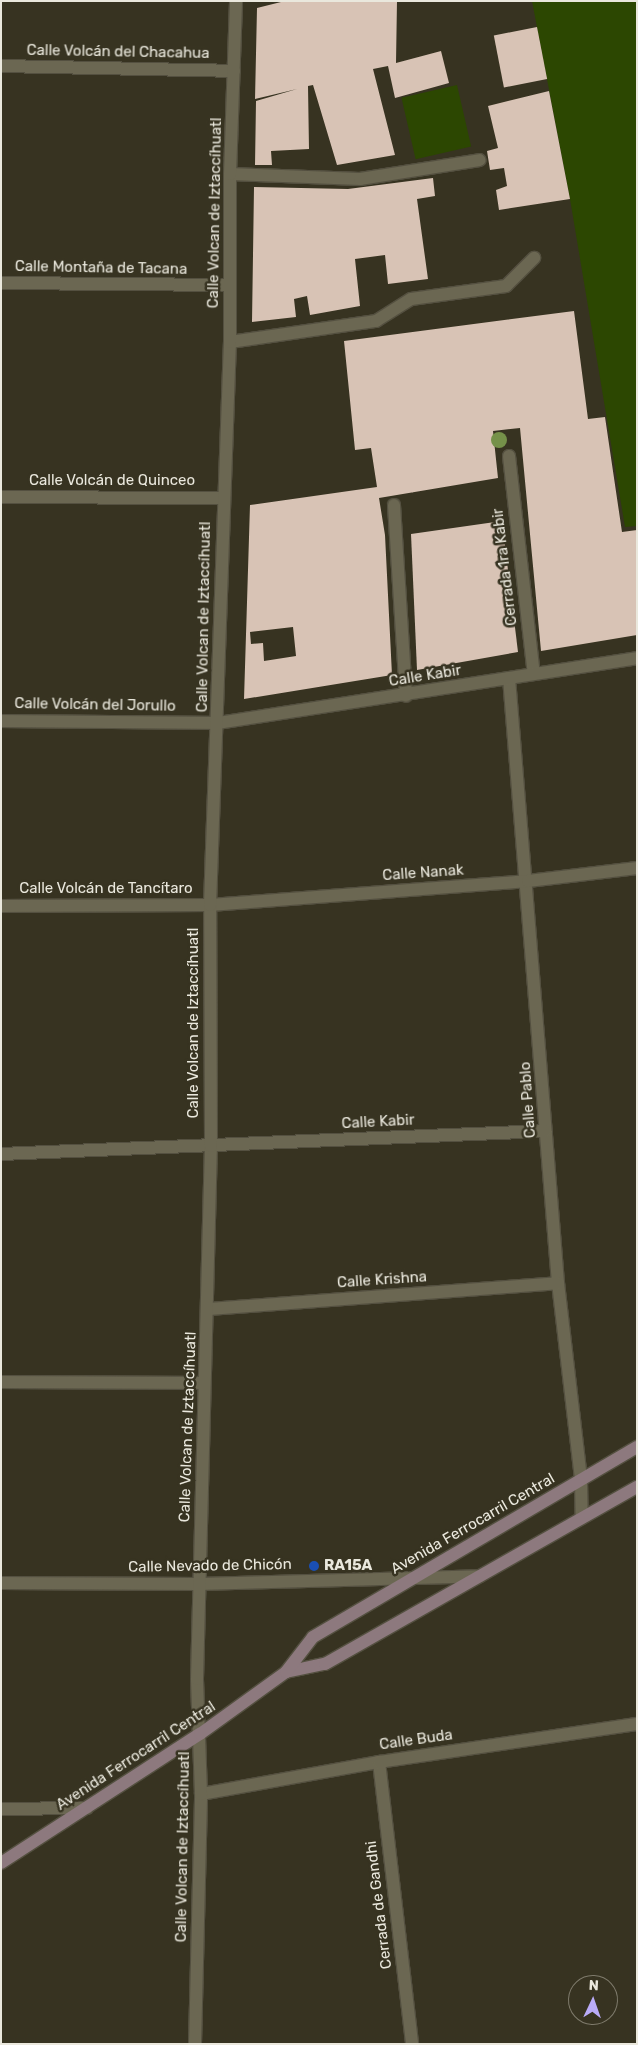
<!DOCTYPE html>
<html>
<head>
<meta charset="utf-8">
<style>
	body { margin:0 }
	#map { position:relative; width:638px; height:2045px; overflow:hidden; background:#373321; font-family:Rubik,sans-serif }
	div>[style] { position:absolute }
	[style*='--x'] { left:calc(var(--x)*1px); top:calc(var(--y)*1px); width:calc(var(--w)*1px); rotate:calc(var(--a)*1deg) }
	.green>* { inset:0; background:#2c4701; transform-origin:0 0 }
	.building>* { inset:0; background:#d8c3b5; transform-origin:0 0 }
	.roads { filter:drop-shadow(1px 0 #545040) drop-shadow(-1px 0 #545040) drop-shadow(0 1px #545040) drop-shadow(0 -1px #545040) }
	.lane>* { height:12px; margin:-6px; padding:0 6px; transform-origin:6px; border-radius:6px; background:#6b6752 }
	.street>* { height:12px; margin:-6px; padding:0 6px; transform-origin:6px; border-radius:6px; background:#6b6752 }
	.secondary>* { height:12px; margin:-6px; padding:0 6px; transform-origin:6px; border-radius:6px; background:#8d797e }
	.trees>* { width:16px; height:16px; margin:-8px; border-radius:50%; background:#759149 }
	.dots>* { width:14px; height:14px; translate:-50% -50%; box-sizing:border-box; border:2px solid #373321; border-radius:50% }
	span { translate:-50% -50%; white-space:nowrap; text-align:center; line-height:1.15; -webkit-text-stroke:5px #373321; paint-order:stroke }
	.street-label { font-size:15px; color:#eae8dd }
	.poi-label { font-size:15px; color:#eae8dd; font-weight:700 }
	.left { translate:0 -50%; text-align:left }
	.frame { position:absolute; inset:0; border:2px solid #eae8dd; pointer-events:none }
	.north { position:absolute; left:568px; top:1975px; width:50px; height:50px; box-sizing:border-box; background:#373321; border:1px solid #7f7b6c; border-radius:50%; rotate:3deg; font-size:14px; font-weight:700; line-height:20px; text-align:center; color:#eae8dd }
	.north::after { content:''; display:block; margin:auto; width:18px; height:22px; background:#b9abf7; clip-path:polygon(50% 0,100% 100%,50% 72%,0 100%) }
</style>
</head>
<body>
<div id="map">
	<div class="green">
		<i style="clip-path:polygon(532px 1px,637px 1px,637px 526px,625px 527px,570px 199px)"></i>
		<i style="left:457px;top:85px;width:63px;height:57px;rotate:77deg"></i>
	</div>
	<div class="building">
		<i style="clip-path:polygon(285px 1px,397px 1px,396px 63px,441px 51px,449px 83px,395px 98px,388px 66px,373px 69px,395px 155px,337px 165px,313px 85px,308px 86px,309px 149px,271px 151px,272px 165px,255px 165px,256px 101px,297px 89px,255px 99px,257px 8px)"></i>
		<i style="left:537px;top:27px;width:53px;height:44px;rotate:79deg"></i>
		<i style="clip-path:polygon(549px 91px,570px 199px,499px 210px,496px 190px,507px 186px,504px 168px,490px 170px,487px 151px,498px 148px,488px 106px)"></i>
		<i style="clip-path:polygon(433px 178px,435px 196px,417px 199px,428px 279px,388px 284px,385px 255px,355px 259px,360px 306px,310px 315px,307px 296px,294px 299px,296px 317px,252px 322px,254px 187px,348px 189px)"></i>
		<i style="clip-path:polygon(evenodd,574px 311px,588px 419px,605px 417px,622px 532px,637px 530px,637px 635px,541px 651px,520px 428px,493px 431px,498px 478px,379px 498px,385px 535px,392px 675px,244px 699px,250px 505px,377px 487px,371px 448px,355px 450px,344px 341px,574px 311px,293px 627px,296px 656px,264px 661px,263px 643px,251px 644px,250px 632px,293px 627px)"></i>
		<i style="clip-path:polygon(502px 521px,518px 652px,417px 670px,411px 534px)"></i>
	</div>
	<div class="roads">
		<div class="lane">
			<i style="--x:230;--y:174;--w:130;--a:2.2"></i>
			<i style="--x:360;--y:179;--w:121;--a:-9"></i>
			<i style="--x:230;--y:342;--w:148;--a:-8.2"></i>
			<i style="--x:376;--y:321;--w:41;--a:-32.2"></i>
			<i style="--x:411;--y:299;--w:96;--a:-7.8"></i>
			<i style="--x:506;--y:286;--w:40;--a:-45"></i>
		</div>
		<div class="street">
			<i style="--x:1;--y:66;--w:233;--a:1.2"></i>
			<i style="--x:1;--y:283;--w:229;--a:0.5"></i>
			<i style="--x:509;--y:456;--w:219;--a:83.5"></i>
			<i style="--x:1;--y:497;--w:222;--a:0.3"></i>
			<i style="--x:394;--y:505;--w:191;--a:86.4"></i>
			<i style="--x:509;--y:678;--w:607;--a:85.37"></i>
			<i style="--x:558;--y:1283;--w:197;--a:83.3"></i>
			<i style="--x:581;--y:1479;--w:39;--a:89"></i>
			<i style="--x:1;--y:721;--w:217;--a:0.5"></i>
			<i style="--x:218;--y:723;--w:424;--a:-8.8"></i>
			<i style="--x:1;--y:906;--w:209;--a:-0.3"></i>
			<i style="--x:210;--y:905;--w:319;--a:-4.3"></i>
			<i style="--x:528;--y:881;--w:110;--a:-6.8"></i>
			<i style="--x:1;--y:1154;--w:545;--a:-2.42"></i>
			<i style="--x:208;--y:1309;--w:351;--a:-4.2"></i>
			<i style="--x:1;--y:1382;--w:203;--a:0.3"></i>
			<i style="--x:1;--y:1583;--w:198;--a:0.3"></i>
			<i style="--x:199;--y:1584;--w:281;--a:-1.6"></i>
			<i style="--x:379;--y:1762;--w:284;--a:83.3"></i>
			<i style="--x:201;--y:1794;--w:181;--a:-10.2"></i>
			<i style="--x:379;--y:1762;--w:261;--a:-8.4"></i>
			<i style="--x:1;--y:1809;--w:86;--a:-0.7"></i>
			<i style="--x:195;--y:2044;--w:250;--a:-88.6"></i>
			<i style="--x:201;--y:1794;--w:115;--a:-92"></i>
			<i style="--x:197;--y:1679;--w:533;--a:-88.5"></i>
			<i style="--x:211;--y:1146;--w:241;--a:-90.2"></i>
			<i style="--x:210;--y:905;--w:563;--a:-87.97"></i>
			<i style="--x:230;--y:342;--w:168;--a:-90"></i>
			<i style="--x:230;--y:174;--w:173;--a:-88"></i>
		</div>
		<div class="secondary">
			<i style="--x:286;--y:1672;--w:40;--a:-12"></i>
			<i style="--x:325;--y:1664;--w:359;--a:-29.6"></i>
			<i style="--x:1;--y:1863;--w:237;--a:-33"></i>
			<i style="--x:200;--y:1734;--w:106;--a:-35.8"></i>
			<i style="--x:286;--y:1672;--w:44;--a:-52.4"></i>
			<i style="--x:313;--y:1637;--w:376;--a:-30.4"></i>
		</div>
	</div>
	<div class="trees">
		<i style="left:499px;top:440px"></i>
	</div>
	<div class="dots">
		<i style="left:314px;top:1566px;background:#1a4fb4"></i>
	</div>
	<div class="street-label">
		<span style="left:118px;top:52px;rotate:1deg">Calle Volcán del Chacahua</span>
		<span style="left:215px;top:213px;rotate:-89deg">Calle Volcan de Iztaccíhuatl</span>
		<span style="left:101px;top:268px;rotate:1deg">Calle Montaña de Tacana</span>
		<span style="left:112px;top:481px">Calle Volcán de Quinceo</span>
		<span style="left:505px;top:567px;rotate:-97deg">Cerrada 1ra Kabir</span>
		<span style="left:204px;top:617px;rotate:-89deg">Calle Volcan de Iztaccíhuatl</span>
		<span style="left:425px;top:676px;rotate:-9deg">Calle Kabir</span>
		<span style="left:95px;top:705px;rotate:1deg">Calle Volcán del Jorullo</span>
		<span style="left:423px;top:873px;rotate:-4deg">Calle Nanak</span>
		<span style="left:106px;top:889px">Calle Volcán de Tancítaro</span>
		<span style="left:194px;top:1023px;rotate:-90deg">Calle Volcan de Iztaccíhuatl</span>
		<span style="left:528px;top:1100px;rotate:-94deg">Calle Pablo</span>
		<span style="left:378px;top:1122px;rotate:-3deg">Calle Kabir</span>
		<span style="left:382px;top:1280px;rotate:-4deg">Calle Krishna</span>
		<span style="left:188px;top:1427px;rotate:-88deg">Calle Volcan de Iztaccíhuatl</span>
		<span style="left:473px;top:1524px;rotate:-30deg">Avenida Ferrocarril Central</span>
		<span style="left:210px;top:1566px;rotate:-1deg">Calle Nevado de Chicón</span>
		<span style="left:416px;top:1740px;rotate:-8deg">Calle Buda</span>
		<span style="left:136px;top:1756px;rotate:-33deg">Avenida Ferrocarril Central</span>
		<span style="left:183px;top:1847px;rotate:-89deg">Calle Volcan de Iztaccíhuatl</span>
		<span style="left:379px;top:1905px;rotate:-97deg">Cerrada de Gandhi</span>
	</div>
	<div class="poi-label">
		<span class="left" style="left:324px;top:1566px">RA15A</span>
	</div>
	<div class="frame"></div>
	<div class="north">N</div>
</div>
</body>
</html>
